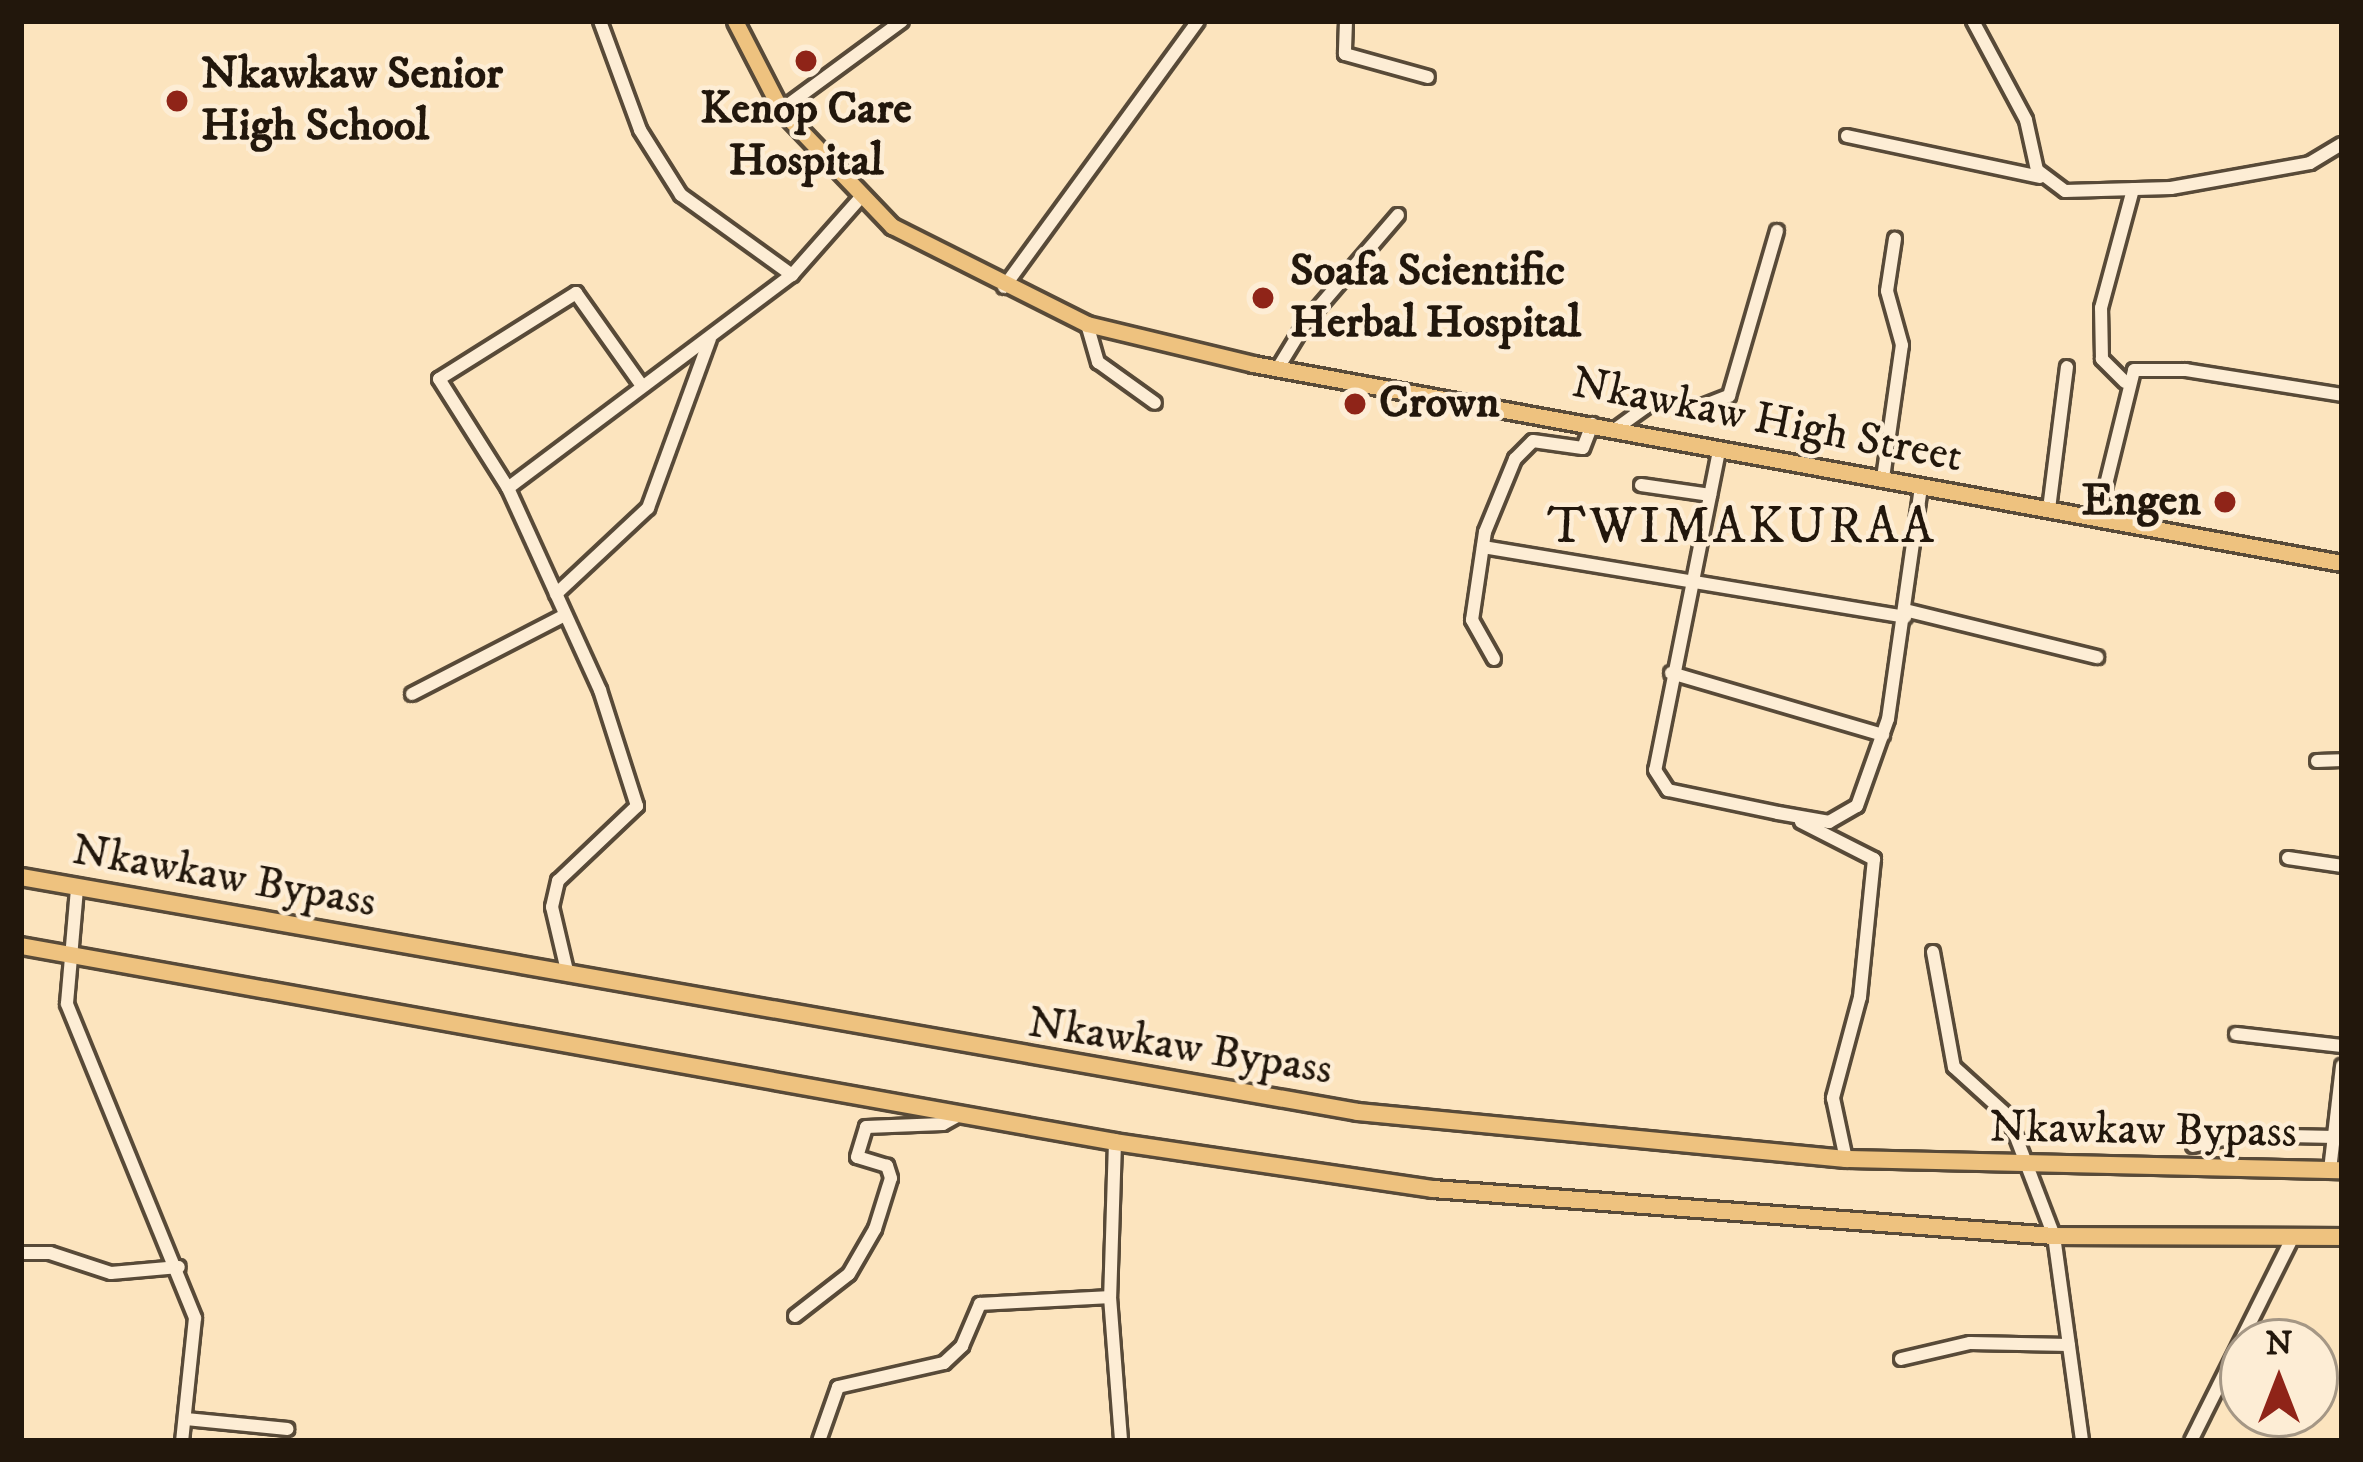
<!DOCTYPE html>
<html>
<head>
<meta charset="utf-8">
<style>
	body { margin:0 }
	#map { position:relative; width:2363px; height:1462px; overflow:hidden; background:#fce4be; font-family:"IM FELL DW Pica",serif }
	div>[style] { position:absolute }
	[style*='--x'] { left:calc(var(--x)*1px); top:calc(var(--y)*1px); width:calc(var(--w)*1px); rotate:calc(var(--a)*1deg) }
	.roads { filter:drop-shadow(3px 0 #584a38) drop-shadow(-3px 0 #584a38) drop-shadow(0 3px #584a38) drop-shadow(0 -3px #584a38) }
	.minor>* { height:12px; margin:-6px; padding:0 6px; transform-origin:6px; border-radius:6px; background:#fdedd5 }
	.major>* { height:15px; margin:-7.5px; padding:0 7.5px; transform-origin:7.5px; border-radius:7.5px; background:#eec27f }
	.highway>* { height:16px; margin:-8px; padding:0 8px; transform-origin:8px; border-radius:8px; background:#eec27f }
	.dots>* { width:33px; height:33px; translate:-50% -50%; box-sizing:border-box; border:6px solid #fdedd5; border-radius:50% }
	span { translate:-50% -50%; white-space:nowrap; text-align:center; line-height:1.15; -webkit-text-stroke:9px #fdedd5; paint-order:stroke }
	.poi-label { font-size:45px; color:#22170c; font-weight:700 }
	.left { translate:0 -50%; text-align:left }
	.right { translate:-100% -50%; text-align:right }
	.street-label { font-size:45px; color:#22170c }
	.quarter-label { font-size:51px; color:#22170c; letter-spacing:3px }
	.frame { position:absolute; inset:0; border:24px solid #22170c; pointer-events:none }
	.north { position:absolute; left:2219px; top:1318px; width:120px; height:120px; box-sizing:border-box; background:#fdedd5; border:3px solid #a59785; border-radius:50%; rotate:0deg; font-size:33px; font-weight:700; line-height:48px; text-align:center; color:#22170c }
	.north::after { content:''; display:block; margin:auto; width:42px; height:54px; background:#8f2418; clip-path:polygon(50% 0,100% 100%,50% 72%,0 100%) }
</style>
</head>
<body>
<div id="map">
	<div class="roads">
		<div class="minor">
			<i style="--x:600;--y:21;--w:116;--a:69.8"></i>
			<i style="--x:640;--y:130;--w:77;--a:57.8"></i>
			<i style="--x:681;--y:195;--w:137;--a:35.8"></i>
			<i style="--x:1346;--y:21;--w:33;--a:92"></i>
			<i style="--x:1345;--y:54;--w:86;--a:15.5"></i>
			<i style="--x:1973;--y:21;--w:112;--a:61.8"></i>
			<i style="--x:2026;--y:120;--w:51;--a:77.6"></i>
			<i style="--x:2037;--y:170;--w:35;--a:37"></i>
			<i style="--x:2065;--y:191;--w:106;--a:-1.6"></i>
			<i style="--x:2171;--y:188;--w:141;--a:-10.2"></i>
			<i style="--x:2310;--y:163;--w:37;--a:-31"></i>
			<i style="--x:781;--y:110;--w:150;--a:-36.3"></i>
			<i style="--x:1847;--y:136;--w:197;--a:12"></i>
			<i style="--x:1004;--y:287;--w:329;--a:-53.9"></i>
			<i style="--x:1087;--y:324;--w:40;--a:74"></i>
			<i style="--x:1098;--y:362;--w:70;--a:35.7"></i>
			<i style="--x:1278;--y:368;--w:54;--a:-58.7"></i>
			<i style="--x:1306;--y:322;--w:141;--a:-49.3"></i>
			<i style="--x:2125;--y:382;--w:33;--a:-135"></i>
			<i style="--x:2102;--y:359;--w:51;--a:-91.1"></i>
			<i style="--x:2101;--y:308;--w:123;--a:-74.9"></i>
			<i style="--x:1617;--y:428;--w:39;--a:-36"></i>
			<i style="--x:1649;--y:405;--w:56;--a:0"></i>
			<i style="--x:1705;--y:405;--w:26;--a:-21"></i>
			<i style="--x:1729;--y:396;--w:172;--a:-73.8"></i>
			<i style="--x:1719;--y:451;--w:325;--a:101.3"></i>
			<i style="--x:1655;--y:770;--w:24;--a:57"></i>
			<i style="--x:1668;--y:790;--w:112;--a:11.8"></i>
			<i style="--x:1778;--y:813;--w:52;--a:10"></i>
			<i style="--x:1829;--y:822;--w:32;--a:-30"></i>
			<i style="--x:1857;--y:806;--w:92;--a:-70.4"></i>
			<i style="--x:1888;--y:719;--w:235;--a:-81.9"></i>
			<i style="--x:1883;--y:478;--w:134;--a:-81.9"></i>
			<i style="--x:1902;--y:345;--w:56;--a:-105.5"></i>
			<i style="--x:1887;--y:291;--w:53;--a:-81.3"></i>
			<i style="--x:1641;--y:485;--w:70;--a:8.2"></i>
			<i style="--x:508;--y:488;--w:129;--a:-122.3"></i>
			<i style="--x:439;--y:379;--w:162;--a:-32.1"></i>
			<i style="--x:576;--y:293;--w:110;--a:54.6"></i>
			<i style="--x:2049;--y:509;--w:143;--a:-82.8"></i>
			<i style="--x:2098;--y:517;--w:151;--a:-76.2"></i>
			<i style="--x:2134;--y:370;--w:52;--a:0"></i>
			<i style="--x:2186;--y:370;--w:158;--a:9.1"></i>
			<i style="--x:1483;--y:547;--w:428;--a:9.4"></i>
			<i style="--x:556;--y:594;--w:126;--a:-43.1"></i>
			<i style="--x:648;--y:508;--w:180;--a:-69.9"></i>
			<i style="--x:1905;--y:610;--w:198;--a:13.8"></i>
			<i style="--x:1494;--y:659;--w:45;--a:-119.4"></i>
			<i style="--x:1472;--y:620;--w:89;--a:-81.6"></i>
			<i style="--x:1485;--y:532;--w:79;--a:-67.7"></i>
			<i style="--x:1515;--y:459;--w:25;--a:-45"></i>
			<i style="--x:1533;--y:441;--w:50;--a:8"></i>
			<i style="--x:1583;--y:448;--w:26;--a:-69"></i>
			<i style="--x:1671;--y:673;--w:221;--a:16.3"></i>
			<i style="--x:412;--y:694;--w:170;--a:-27.3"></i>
			<i style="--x:2317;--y:761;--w:25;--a:-2"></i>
			<i style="--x:1801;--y:822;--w:82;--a:26.9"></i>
			<i style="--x:1874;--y:859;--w:139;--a:95.8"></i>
			<i style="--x:1860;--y:997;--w:105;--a:105"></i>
			<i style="--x:1833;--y:1098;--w:62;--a:78"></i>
			<i style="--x:2288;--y:858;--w:55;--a:8.4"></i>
			<i style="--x:77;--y:889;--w:115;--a:95"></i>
			<i style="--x:67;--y:1004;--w:339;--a:67.8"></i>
			<i style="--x:195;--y:1318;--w:124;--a:96"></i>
			<i style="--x:1933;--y:952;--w:117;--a:79.7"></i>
			<i style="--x:1954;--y:1067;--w:73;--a:42.2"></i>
			<i style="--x:2008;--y:1116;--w:129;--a:69"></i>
			<i style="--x:2054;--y:1236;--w:207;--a:82.2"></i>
			<i style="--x:568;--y:975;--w:70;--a:-103.2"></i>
			<i style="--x:552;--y:907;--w:27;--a:-77"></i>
			<i style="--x:558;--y:881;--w:109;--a:-43.5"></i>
			<i style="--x:637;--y:806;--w:122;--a:-107.7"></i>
			<i style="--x:600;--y:690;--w:222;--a:-114.5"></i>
			<i style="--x:508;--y:488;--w:355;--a:-36.9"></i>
			<i style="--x:792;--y:275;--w:104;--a:-48.5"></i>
			<i style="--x:2236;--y:1034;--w:107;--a:6.5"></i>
			<i style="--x:1115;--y:1142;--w:155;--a:91.8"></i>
			<i style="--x:1110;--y:1297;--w:144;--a:85.6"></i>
			<i style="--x:2193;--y:1146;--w:49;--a:-12.9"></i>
			<i style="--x:2241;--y:1135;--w:94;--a:1.2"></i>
			<i style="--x:2330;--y:1170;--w:105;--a:-83.4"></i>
			<i style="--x:21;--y:1253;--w:29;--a:0"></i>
			<i style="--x:50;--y:1253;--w:64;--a:18.2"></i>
			<i style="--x:111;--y:1273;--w:68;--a:-5"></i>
			<i style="--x:795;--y:1316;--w:68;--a:-37.9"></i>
			<i style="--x:849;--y:1274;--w:52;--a:-60"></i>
			<i style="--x:875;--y:1229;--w:53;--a:-72.6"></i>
			<i style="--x:891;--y:1178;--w:13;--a:-108"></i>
			<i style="--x:887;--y:1166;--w:31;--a:-163"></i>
			<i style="--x:857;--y:1157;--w:31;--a:-73"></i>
			<i style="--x:866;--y:1127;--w:77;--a:-2.2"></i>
			<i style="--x:943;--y:1124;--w:21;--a:-29"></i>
			<i style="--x:1901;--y:1359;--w:71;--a:-13.1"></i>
			<i style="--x:1970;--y:1343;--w:99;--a:1.2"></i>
			<i style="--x:186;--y:1419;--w:102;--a:5.6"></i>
			<i style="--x:819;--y:1441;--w:57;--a:-70.6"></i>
			<i style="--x:838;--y:1387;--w:109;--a:-12.8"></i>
			<i style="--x:944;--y:1363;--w:25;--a:-43"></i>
			<i style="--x:962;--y:1346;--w:46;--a:-66.8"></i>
			<i style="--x:980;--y:1304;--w:130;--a:-3.1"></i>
			<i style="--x:2191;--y:1441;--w:227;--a:-63.5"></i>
		</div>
		<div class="major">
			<i style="--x:735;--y:21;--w:100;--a:62.7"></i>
			<i style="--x:781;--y:110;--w:161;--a:46.3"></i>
			<i style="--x:892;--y:226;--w:218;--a:26.7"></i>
			<i style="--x:1087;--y:324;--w:171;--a:13.5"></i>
			<i style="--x:1253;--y:364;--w:1107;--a:10.36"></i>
		</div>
		<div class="highway">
			<i style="--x:21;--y:877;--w:1357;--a:9.97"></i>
			<i style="--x:1358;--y:1112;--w:490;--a:5.5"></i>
			<i style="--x:1846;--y:1159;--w:496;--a:1.3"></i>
			<i style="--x:21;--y:946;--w:1111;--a:10.16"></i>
			<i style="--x:1115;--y:1142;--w:321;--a:8.4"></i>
			<i style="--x:1433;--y:1189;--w:623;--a:4.33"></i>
			<i style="--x:2054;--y:1236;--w:288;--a:0.2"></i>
		</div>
	</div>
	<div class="dots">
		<i style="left:806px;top:61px;background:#8f2418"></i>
		<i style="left:177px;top:101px;background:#8f2418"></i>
		<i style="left:1263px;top:298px;background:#8f2418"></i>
		<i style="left:1355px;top:404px;background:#8f2418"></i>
		<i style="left:2225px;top:502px;background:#8f2418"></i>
	</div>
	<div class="poi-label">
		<span class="left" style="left:201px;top:101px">Nkawkaw Senior<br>High School</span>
		<span style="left:806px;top:136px">Kenop Care<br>Hospital</span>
		<span class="left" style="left:1290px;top:298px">Soafa Scientific<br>Herbal Hospital</span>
		<span class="left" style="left:1379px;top:404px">Crown</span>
		<span class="right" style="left:2201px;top:502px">Engen</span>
	</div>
	<div class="street-label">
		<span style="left:1767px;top:421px;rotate:11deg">Nkawkaw High Street</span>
		<span style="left:224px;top:877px;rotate:10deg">Nkawkaw Bypass</span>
		<span style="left:1180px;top:1047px;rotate:9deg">Nkawkaw Bypass</span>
		<span style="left:2143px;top:1131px;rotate:1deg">Nkawkaw Bypass</span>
	</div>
	<div class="quarter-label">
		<span style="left:1742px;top:527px">TWIMAKURAA</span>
	</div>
	<div class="frame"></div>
	<div class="north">N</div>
</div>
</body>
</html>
